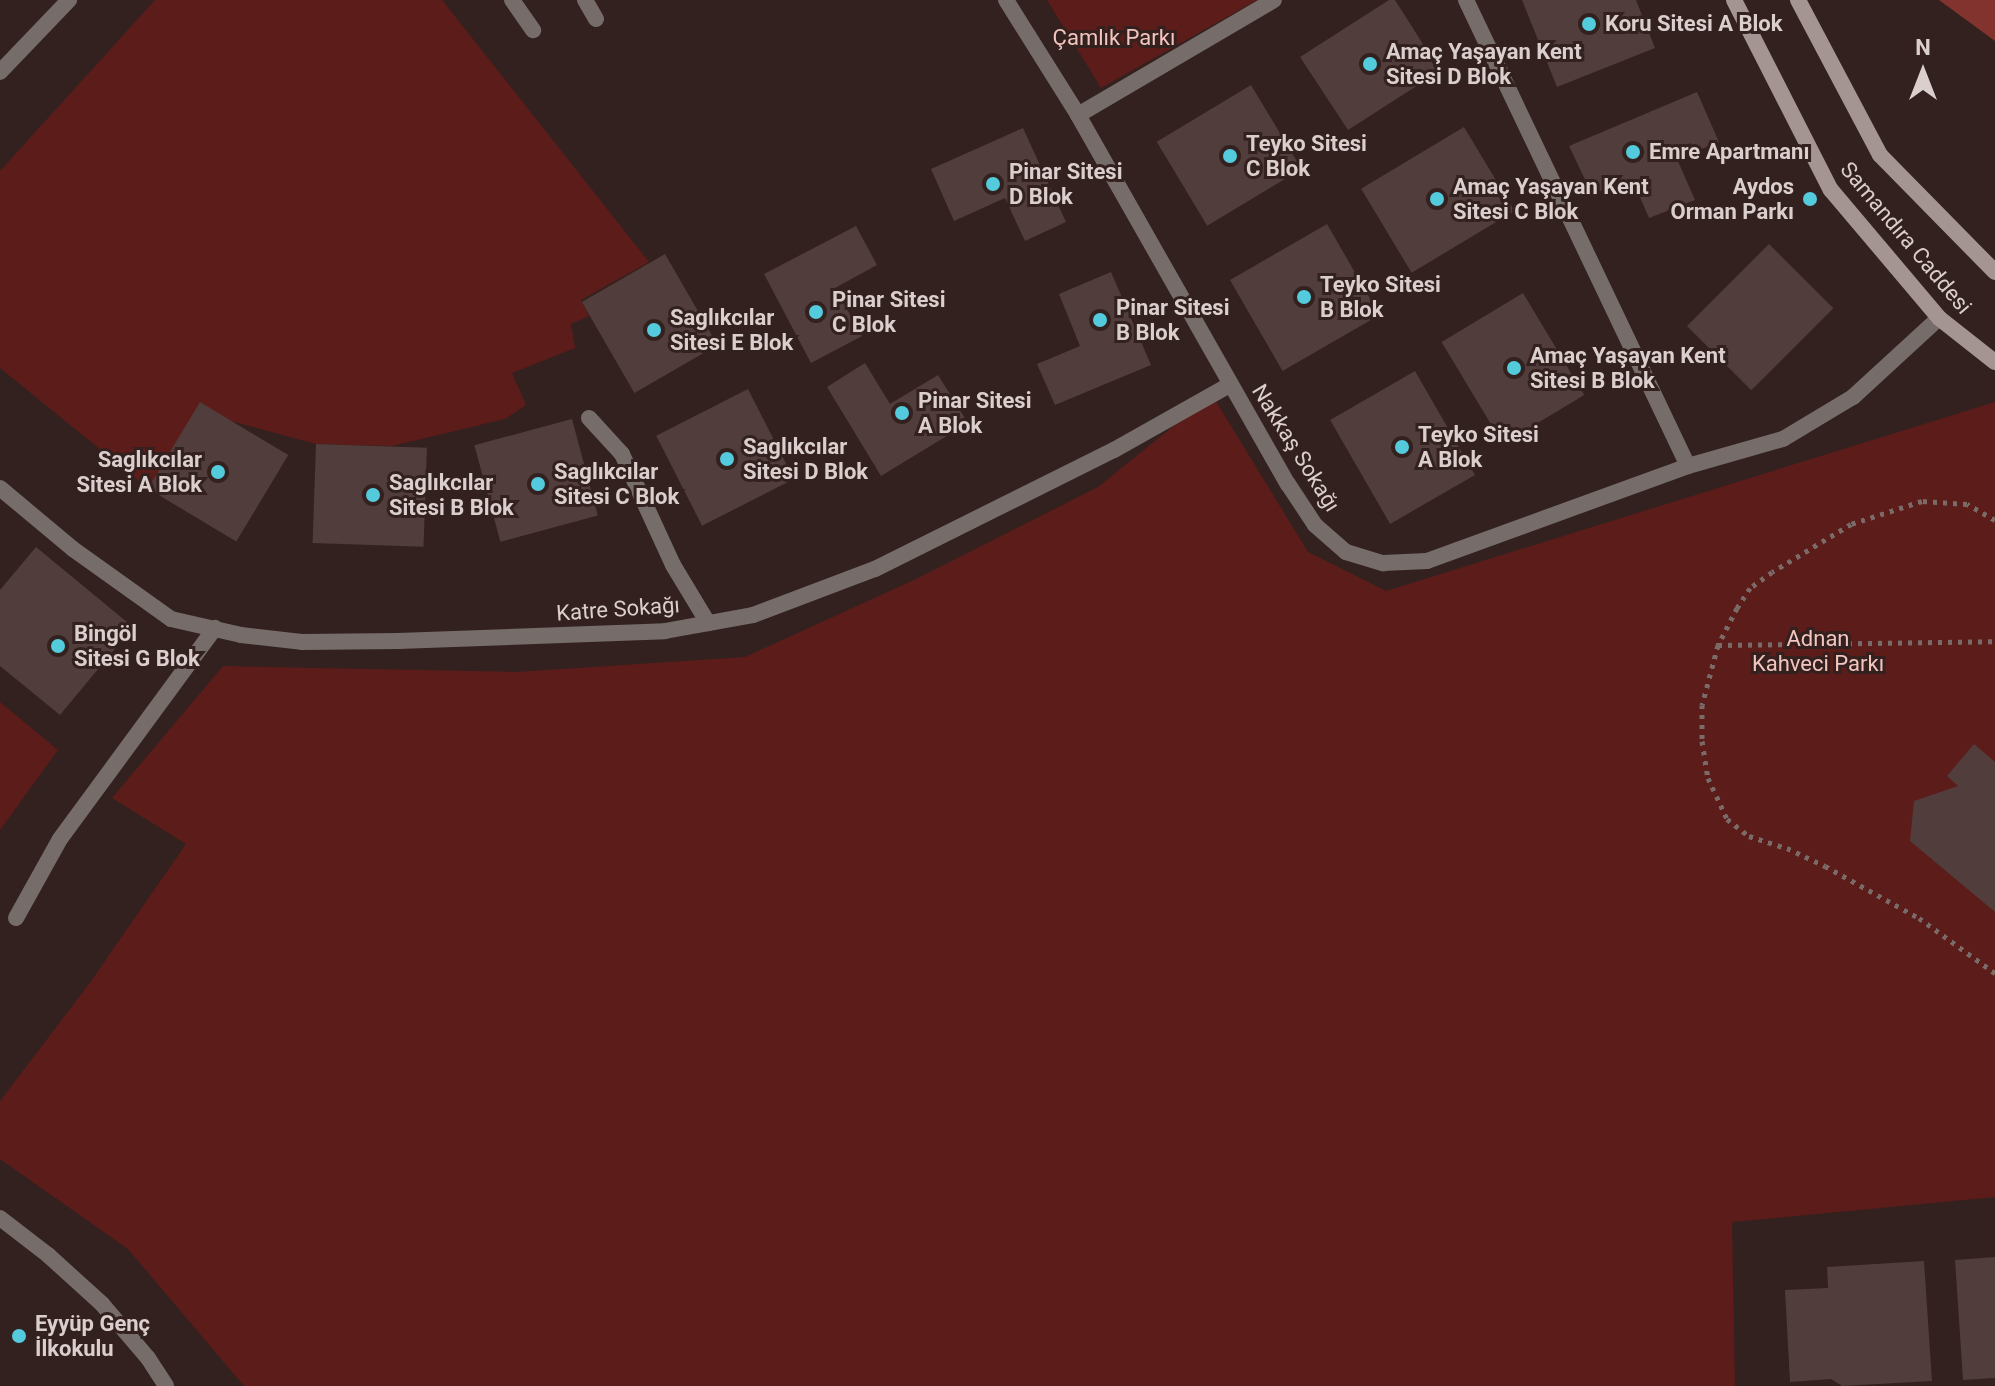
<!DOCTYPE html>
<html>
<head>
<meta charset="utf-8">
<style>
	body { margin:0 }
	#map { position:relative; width:1995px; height:1386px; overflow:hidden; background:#33211f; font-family:Roboto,sans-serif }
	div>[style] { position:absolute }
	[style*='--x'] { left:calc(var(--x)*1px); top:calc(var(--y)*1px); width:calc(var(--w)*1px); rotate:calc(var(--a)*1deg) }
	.green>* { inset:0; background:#5c1c19 }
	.forest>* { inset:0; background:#82332e }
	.building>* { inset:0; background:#513d3b; transform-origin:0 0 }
	.path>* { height:5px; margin-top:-2.5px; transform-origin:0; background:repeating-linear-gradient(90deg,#7a6b69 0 4px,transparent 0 10px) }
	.service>* { height:16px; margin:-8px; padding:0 8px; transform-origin:8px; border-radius:8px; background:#766d6b }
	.minor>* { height:16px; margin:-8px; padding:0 8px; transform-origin:8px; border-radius:8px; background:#766d6b }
	.tertiary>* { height:16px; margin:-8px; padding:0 8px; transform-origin:8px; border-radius:8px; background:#766d6b }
	.secondary>* { height:16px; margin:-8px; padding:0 8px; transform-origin:8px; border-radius:8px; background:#a49593 }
	.dots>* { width:22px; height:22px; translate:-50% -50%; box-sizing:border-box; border:4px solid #33211f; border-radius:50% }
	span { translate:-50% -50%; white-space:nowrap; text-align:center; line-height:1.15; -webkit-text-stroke:6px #33211f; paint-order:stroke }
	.poi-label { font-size:22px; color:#dbcfcd; font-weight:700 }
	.left { translate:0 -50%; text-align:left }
	.right { translate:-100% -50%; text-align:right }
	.park-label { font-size:22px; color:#f4c4be }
	.street-label { font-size:22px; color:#dbcfcd }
	.north { position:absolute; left:1883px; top:32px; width:80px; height:80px; -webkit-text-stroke:6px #33211f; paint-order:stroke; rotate:0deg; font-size:22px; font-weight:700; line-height:32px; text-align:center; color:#dbcfcd }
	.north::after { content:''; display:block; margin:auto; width:28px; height:36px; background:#dbcfcd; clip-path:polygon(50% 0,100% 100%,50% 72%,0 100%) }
</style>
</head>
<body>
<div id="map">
	<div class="green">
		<i style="clip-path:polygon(155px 0,442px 0,649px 262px,581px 300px,589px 316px,571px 324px,575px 348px,512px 373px,526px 405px,505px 419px,392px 446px,316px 444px,231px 421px,200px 403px,149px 489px,0 368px,0 171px)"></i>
		<i style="clip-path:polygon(1047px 0,1257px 0,1101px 88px)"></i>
		<i style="clip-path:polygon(1212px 395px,1308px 552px,1386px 591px,1995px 402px,1995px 1197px,1732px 1222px,1735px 1386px,244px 1386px,128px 1249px,0 1159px,0 1101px,89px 984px,186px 844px,112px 798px,223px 666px,517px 672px,745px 657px,916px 579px,1098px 487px)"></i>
		<i style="clip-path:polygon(0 702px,58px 750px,0 830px)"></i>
	</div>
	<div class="forest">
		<i style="clip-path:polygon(1939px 0,1995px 0,1995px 41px)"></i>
	</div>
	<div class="building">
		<i style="clip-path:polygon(1389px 0,1395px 0,1440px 71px,1348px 130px,1300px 57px)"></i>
		<i style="clip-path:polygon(1522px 0,1636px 0,1655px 48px,1557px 87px)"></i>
		<i style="left:1251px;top:85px;width:98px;height:110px;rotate:59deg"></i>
		<i style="clip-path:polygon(1697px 92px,1719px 142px,1677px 159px,1695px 200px,1649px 218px,1632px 179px,1592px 194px,1569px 146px)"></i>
		<i style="left:1464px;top:127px;width:98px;height:120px;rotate:59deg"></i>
		<i style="clip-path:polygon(1023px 128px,1066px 222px,1025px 241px,1005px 198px,954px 221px,931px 169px)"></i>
		<i style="left:1327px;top:224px;width:105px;height:112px;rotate:60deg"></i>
		<i style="clip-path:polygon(856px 226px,877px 265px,835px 288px,862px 336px,811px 363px,764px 274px)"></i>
		<i style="left:1769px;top:244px;width:91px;height:116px;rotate:45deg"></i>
		<i style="left:665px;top:254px;width:105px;height:96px;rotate:60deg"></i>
		<i style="clip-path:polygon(1111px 272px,1151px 365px,1055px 405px,1037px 364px,1080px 346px,1059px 294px)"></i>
		<i style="left:1523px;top:293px;width:119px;height:95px;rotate:59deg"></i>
		<i style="clip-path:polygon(865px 363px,890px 404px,938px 375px,968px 423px,881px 476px,827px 387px)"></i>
		<i style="left:1415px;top:371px;width:120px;height:98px;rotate:60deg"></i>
		<i style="left:748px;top:389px;width:101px;height:103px;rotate:63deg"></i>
		<i style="left:200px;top:402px;width:103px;height:101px;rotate:31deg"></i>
		<i style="left:572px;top:419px;width:100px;height:101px;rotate:75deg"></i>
		<i style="left:316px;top:444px;width:111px;height:99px;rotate:2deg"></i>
		<i style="clip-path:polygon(36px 547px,133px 627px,60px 715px,0 666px,0 590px)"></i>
		<i style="clip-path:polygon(1974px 744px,1995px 762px,1995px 912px,1910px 841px,1914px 801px,1958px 786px,1947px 776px)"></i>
		<i style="clip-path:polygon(1995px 1257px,1995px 1378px,1963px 1380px,1955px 1260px)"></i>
		<i style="clip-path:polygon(1924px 1261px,1932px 1381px,1842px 1386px,1831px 1379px,1790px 1382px,1785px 1290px,1828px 1288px,1827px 1267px)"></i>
	</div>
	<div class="path">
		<i style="--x:1995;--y:520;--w:32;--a:-150"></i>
		<i style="--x:1967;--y:504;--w:45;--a:-176.2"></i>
		<i style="--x:1922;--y:501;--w:75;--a:162.1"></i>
		<i style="--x:1851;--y:524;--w:92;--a:148.7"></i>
		<i style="--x:1772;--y:572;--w:27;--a:144"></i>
		<i style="--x:1750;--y:588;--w:24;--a:123"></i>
		<i style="--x:1737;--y:608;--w:42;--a:117.2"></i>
		<i style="--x:1718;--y:645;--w:62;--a:104.9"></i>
		<i style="--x:1702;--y:705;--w:36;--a:90"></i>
		<i style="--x:1702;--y:741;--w:37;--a:81"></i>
		<i style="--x:1708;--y:778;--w:45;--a:65.1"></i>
		<i style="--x:1727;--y:819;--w:28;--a:38"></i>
		<i style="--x:1749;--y:836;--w:40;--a:18"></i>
		<i style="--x:1787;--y:848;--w:42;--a:25.3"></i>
		<i style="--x:1825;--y:866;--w:107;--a:29"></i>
		<i style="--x:1919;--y:918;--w:94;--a:35.9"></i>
		<i style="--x:1718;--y:645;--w:277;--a:-0.8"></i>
	</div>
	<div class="service">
		<i style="--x:585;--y:0;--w:22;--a:60"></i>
		<i style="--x:589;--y:418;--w:49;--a:47.5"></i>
		<i style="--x:622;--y:454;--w:122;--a:65.3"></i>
		<i style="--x:673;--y:565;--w:68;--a:58.9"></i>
		<i style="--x:16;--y:918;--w:90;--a:-60.9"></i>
		<i style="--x:60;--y:839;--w:262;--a:-53.7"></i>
	</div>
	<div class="minor">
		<i style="--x:512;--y:0;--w:37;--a:55"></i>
		<i style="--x:1006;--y:0;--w:136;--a:57.9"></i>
		<i style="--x:1078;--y:115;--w:425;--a:60.4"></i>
		<i style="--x:1288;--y:484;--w:49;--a:56.6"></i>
		<i style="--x:1315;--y:525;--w:41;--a:41.1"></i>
		<i style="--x:1346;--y:552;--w:39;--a:17"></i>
		<i style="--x:1383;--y:563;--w:44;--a:-2.6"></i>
		<i style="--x:1427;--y:561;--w:278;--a:-20"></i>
		<i style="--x:1688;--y:466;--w:99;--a:-15.9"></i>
		<i style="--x:1783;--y:439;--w:82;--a:-31"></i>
		<i style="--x:1853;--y:397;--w:117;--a:-42.6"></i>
		<i style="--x:1466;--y:0;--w:516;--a:64.53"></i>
		<i style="--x:1078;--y:115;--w:227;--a:-30.4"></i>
		<i style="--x:0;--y:488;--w:95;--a:39.9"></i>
		<i style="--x:73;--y:549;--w:120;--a:35.5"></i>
		<i style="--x:171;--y:619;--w:72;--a:12.9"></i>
		<i style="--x:241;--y:635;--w:61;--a:6.5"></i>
		<i style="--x:302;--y:642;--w:96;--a:-0.6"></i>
		<i style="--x:398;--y:641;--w:267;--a:-2.1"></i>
		<i style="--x:665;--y:631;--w:89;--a:-10.3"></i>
		<i style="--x:753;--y:615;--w:130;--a:-20.7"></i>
		<i style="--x:875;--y:569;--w:267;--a:-26.5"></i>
		<i style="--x:1114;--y:450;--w:134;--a:-29.4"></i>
	</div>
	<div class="tertiary">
		<i style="--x:0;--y:72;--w:100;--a:-46.2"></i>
		<i style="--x:0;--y:1218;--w:61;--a:37.6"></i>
		<i style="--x:48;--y:1255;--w:73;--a:42.2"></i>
		<i style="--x:102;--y:1304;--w:71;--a:49.6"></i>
		<i style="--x:148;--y:1358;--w:33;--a:57"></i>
	</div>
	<div class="secondary">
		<i style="--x:1734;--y:0;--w:213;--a:63"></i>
		<i style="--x:1831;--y:190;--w:167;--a:49.8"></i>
		<i style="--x:1939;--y:318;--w:71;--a:38.2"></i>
		<i style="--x:1798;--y:0;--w:175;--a:62.1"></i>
		<i style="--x:1880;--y:155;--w:164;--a:45.5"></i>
	</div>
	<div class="dots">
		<i style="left:1589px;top:24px;background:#54cadd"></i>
		<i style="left:1370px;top:64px;background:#54cadd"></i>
		<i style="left:1633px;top:152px;background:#54cadd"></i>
		<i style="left:1230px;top:156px;background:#54cadd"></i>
		<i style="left:993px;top:184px;background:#54cadd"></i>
		<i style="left:1437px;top:199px;background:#54cadd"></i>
		<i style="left:1810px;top:199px;background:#54cadd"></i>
		<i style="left:1304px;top:297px;background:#54cadd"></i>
		<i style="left:816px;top:312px;background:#54cadd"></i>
		<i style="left:1100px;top:320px;background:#54cadd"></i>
		<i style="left:654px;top:330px;background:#54cadd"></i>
		<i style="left:1514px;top:368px;background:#54cadd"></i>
		<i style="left:902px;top:413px;background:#54cadd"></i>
		<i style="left:1402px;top:447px;background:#54cadd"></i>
		<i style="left:727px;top:459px;background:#54cadd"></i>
		<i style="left:218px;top:472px;background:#54cadd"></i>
		<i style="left:538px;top:484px;background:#54cadd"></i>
		<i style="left:373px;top:495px;background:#54cadd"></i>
		<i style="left:58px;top:646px;background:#54cadd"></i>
		<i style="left:19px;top:1336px;background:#54cadd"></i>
	</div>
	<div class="poi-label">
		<span class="left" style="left:1605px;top:24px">Koru Sitesi A Blok</span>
		<span class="left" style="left:1386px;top:64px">Amaç Yaşayan Kent<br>Sitesi D Blok</span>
		<span class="left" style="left:1246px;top:156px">Teyko Sitesi<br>C Blok</span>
		<span class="left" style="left:1649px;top:152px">Emre Apartmanı</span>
		<span class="left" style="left:1009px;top:184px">Pinar Sitesi<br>D Blok</span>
		<span class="left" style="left:1453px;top:199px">Amaç Yaşayan Kent<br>Sitesi C Blok</span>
		<span class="right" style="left:1794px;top:199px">Aydos<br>Orman Parkı</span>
		<span class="left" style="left:1320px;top:297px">Teyko Sitesi<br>B Blok</span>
		<span class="left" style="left:832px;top:312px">Pinar Sitesi<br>C Blok</span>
		<span class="left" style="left:1116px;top:320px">Pinar Sitesi<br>B Blok</span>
		<span class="left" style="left:670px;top:330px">Saglıkcılar<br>Sitesi E Blok</span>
		<span class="left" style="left:1530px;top:368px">Amaç Yaşayan Kent<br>Sitesi B Blok</span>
		<span class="left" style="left:918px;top:413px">Pinar Sitesi<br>A Blok</span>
		<span class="left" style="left:1418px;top:447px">Teyko Sitesi<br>A Blok</span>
		<span class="left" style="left:743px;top:459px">Saglıkcılar<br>Sitesi D Blok</span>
		<span class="right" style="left:202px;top:472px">Saglıkcılar<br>Sitesi A Blok</span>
		<span class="left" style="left:554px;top:484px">Saglıkcılar<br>Sitesi C Blok</span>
		<span class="left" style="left:389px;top:495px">Saglıkcılar<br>Sitesi B Blok</span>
		<span class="left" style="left:74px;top:646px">Bingöl<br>Sitesi G Blok</span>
		<span class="left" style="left:35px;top:1336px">Eyyüp Genç<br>İlkokulu</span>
	</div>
	<div class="park-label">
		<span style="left:1114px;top:38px">Çamlık Parkı</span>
		<span style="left:1818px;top:651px">Adnan<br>Kahveci Parkı</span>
	</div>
	<div class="street-label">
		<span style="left:1906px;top:238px;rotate:50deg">Samandıra Caddesi</span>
		<span style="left:1296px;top:448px;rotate:58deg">Nakkaş Sokağı</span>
		<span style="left:618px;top:609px;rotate:-4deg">Katre Sokağı</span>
	</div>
	<div class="north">N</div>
</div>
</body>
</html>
